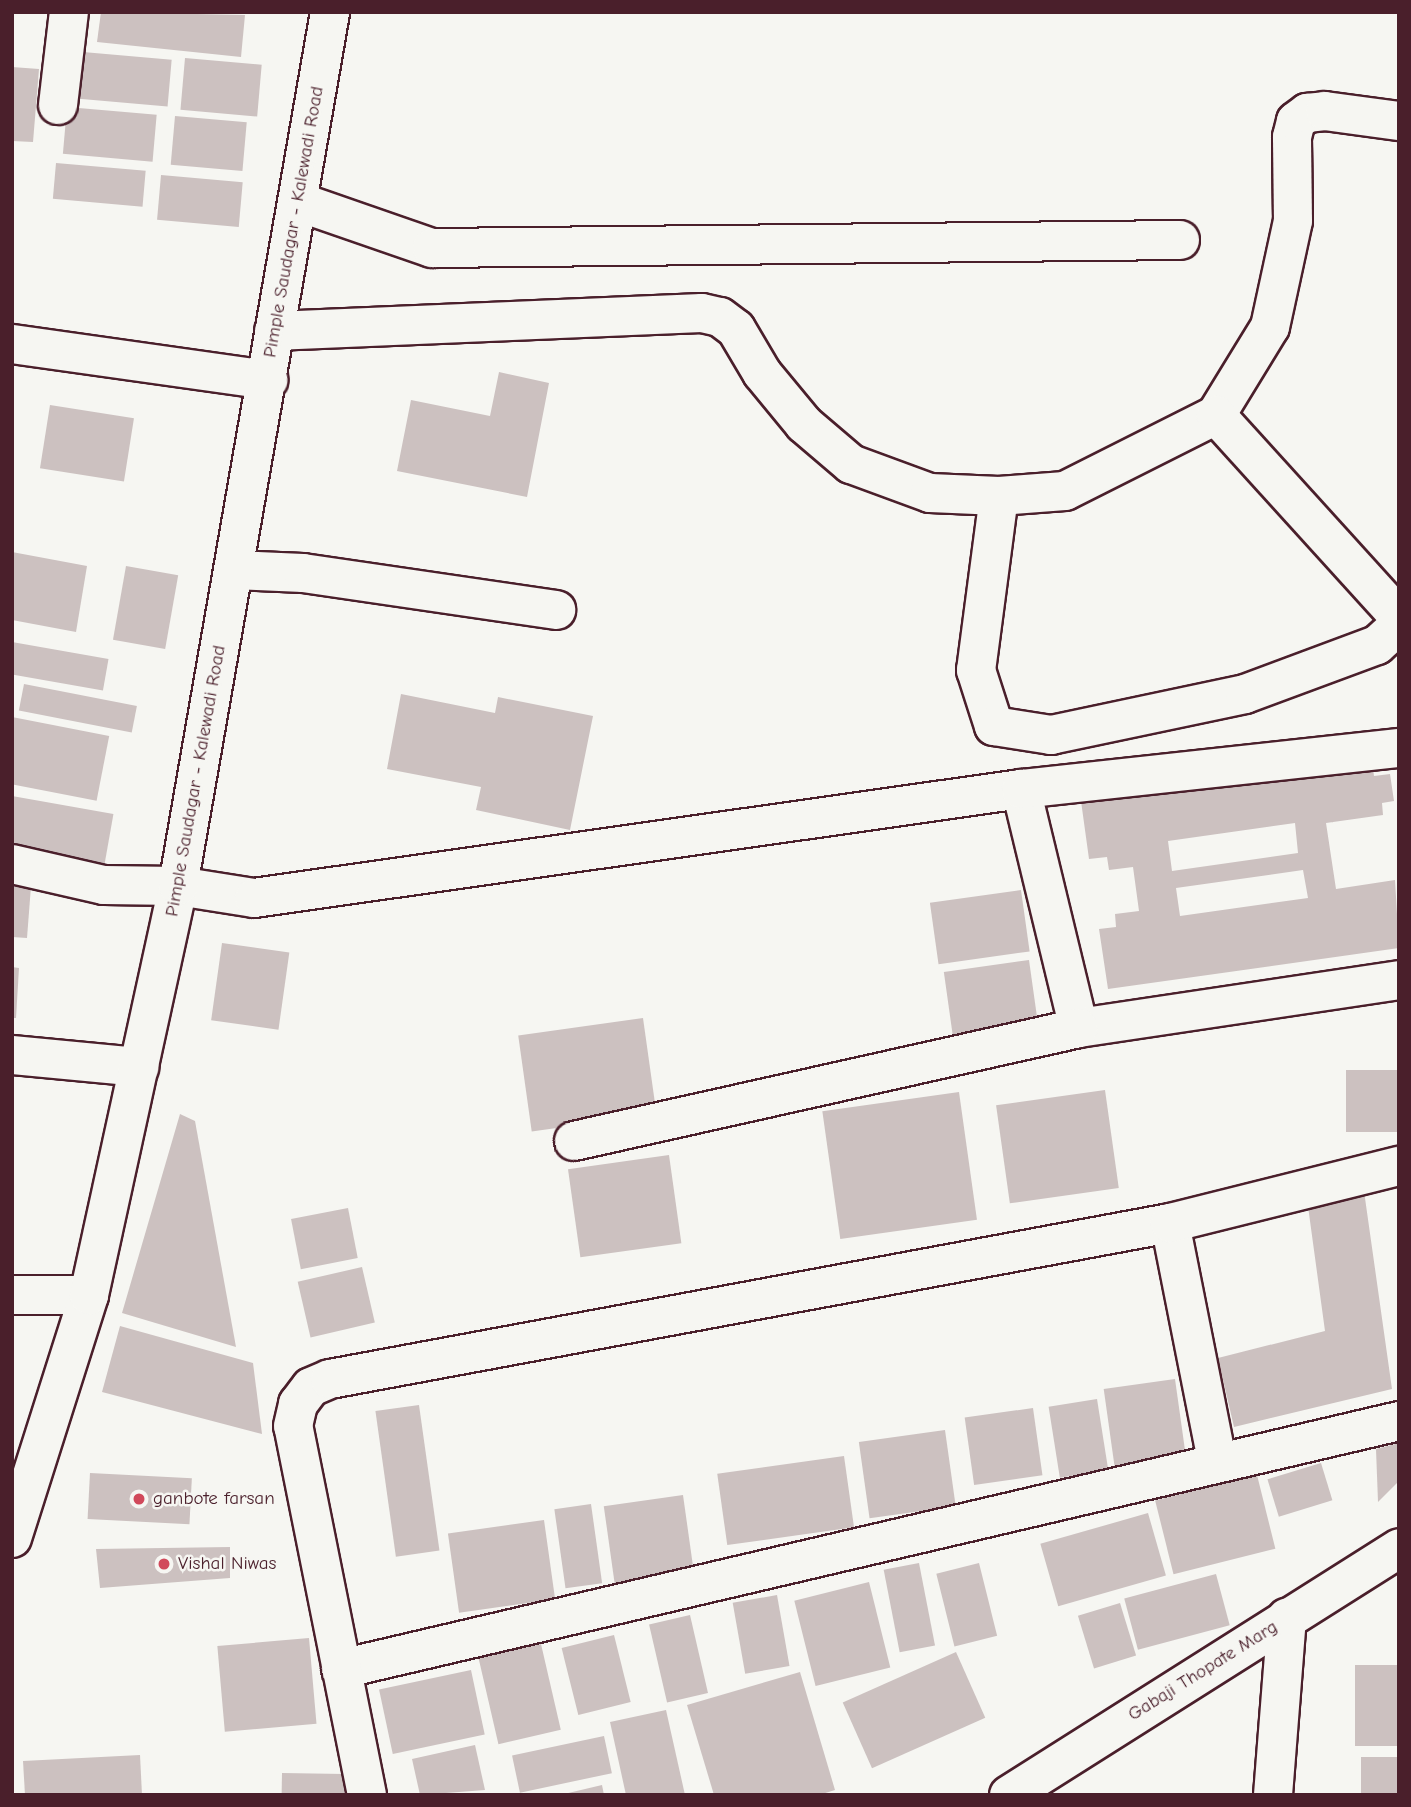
<!DOCTYPE html>
<html>
<head>
<meta charset="utf-8">
<style>
	body { margin:0 }
	#map { position:relative; width:1411px; height:1807px; overflow:hidden; background:#f6f6f2; font-family:"Comic Neue",sans-serif }
	div>[style] { position:absolute }
	[style*='--x'] { left:calc(var(--x)*1px); top:calc(var(--y)*1px); width:calc(var(--w)*1px); rotate:calc(var(--a)*1deg) }
	.building>* { inset:0; background:#ccc1c0; transform-origin:0 0 }
	.roads { filter:drop-shadow(2px 0 #4a1f2b) drop-shadow(-2px 0 #4a1f2b) drop-shadow(0 2px #4a1f2b) drop-shadow(0 -2px #4a1f2b) }
	.minor>* { height:38px; margin:-19px; padding:0 19px; transform-origin:19px; border-radius:19px; background:#f6f6f2 }
	.major>* { height:38px; margin:-19px; padding:0 19px; transform-origin:19px; border-radius:19px; background:#f6f6f2 }
	.dots>* { width:19px; height:19px; translate:-50% -50%; box-sizing:border-box; border:4px solid #f6f6f2; border-radius:50% }
	span { translate:-50% -50%; white-space:nowrap; text-align:center; line-height:1.15; -webkit-text-stroke:5px #f6f6f2; paint-order:stroke }
	.street-label { font-size:19px; color:#4a1f2b }
	.poi-label { font-size:19px; color:#4a1f2b }
	.left { translate:0 -50%; text-align:left }
	.frame { position:absolute; inset:0; border:14px solid #4a1f2b; pointer-events:none }
</style>
</head>
<body>
<div id="map">
	<div class="building">
		<i style="clip-path:polygon(101px 12px,245px 15px,241px 57px,97px 42px)"></i>
		<i style="left:83px;top:52px;width:89px;height:47px;rotate:5deg"></i>
		<i style="left:185px;top:58px;width:77px;height:52px;rotate:5deg"></i>
		<i style="clip-path:polygon(12px 67px,39px 69px,33px 142px,12px 141px)"></i>
		<i style="left:67px;top:107px;width:90px;height:47px;rotate:5deg"></i>
		<i style="left:175px;top:116px;width:72px;height:49px;rotate:5deg"></i>
		<i style="left:56px;top:163px;width:90px;height:36px;rotate:5deg"></i>
		<i style="left:161px;top:175px;width:82px;height:45px;rotate:5deg"></i>
		<i style="clip-path:polygon(499px 372px,549px 383px,527px 497px,397px 471px,411px 400px,490px 416px)"></i>
		<i style="left:50px;top:405px;width:85px;height:64px;rotate:9deg"></i>
		<i style="clip-path:polygon(12px 552px,87px 566px,76px 632px,12px 620px)"></i>
		<i style="left:126px;top:566px;width:53px;height:75px;rotate:10deg"></i>
		<i style="left:12px;top:642px;width:98px;height:32px;rotate:10deg"></i>
		<i style="left:24px;top:684px;width:115px;height:27px;rotate:11deg"></i>
		<i style="clip-path:polygon(401px 694px,495px 713px,498px 697px,593px 716px,570px 830px,476px 810px,481px 787px,387px 769px)"></i>
		<i style="left:12px;top:717px;width:99px;height:66px;rotate:11deg"></i>
		<i style="clip-path:polygon(evenodd,1372px 760px,1374px 776px,1390px 774px,1394px 801px,1382px 803px,1383px 815px,1326px 823px,1336px 889px,1395px 880px,1399px 948px,1108px 989px,1099px 929px,1116px 927px,1115px 914px,1139px 911px,1133px 867px,1109px 870px,1107px 857px,1089px 859px,1081px 801px,1372px 760px,1295px 823px,1298px 853px,1172px 871px,1168px 841px,1295px 823px,1372px 760px,1303px 870px,1308px 898px,1180px 916px,1176px 888px,1303px 870px)"></i>
		<i style="left:12px;top:796px;width:103px;height:52px;rotate:10deg"></i>
		<i style="clip-path:polygon(12px 884px,31px 886px,27px 938px,12px 937px)"></i>
		<i style="left:1021px;top:890px;width:62px;height:92px;rotate:82deg"></i>
		<i style="left:222px;top:943px;width:68px;height:78px;rotate:8deg"></i>
		<i style="left:1029px;top:960px;width:66px;height:86px;rotate:82deg"></i>
		<i style="clip-path:polygon(12px 967px,19px 968px,16px 1018px,12px 1018px)"></i>
		<i style="left:643px;top:1018px;width:97px;height:126px;rotate:82deg"></i>
		<i style="left:1399px;top:1070px;width:62px;height:53px;rotate:90deg"></i>
		<i style="left:1105px;top:1090px;width:99px;height:110px;rotate:82deg"></i>
		<i style="left:959px;top:1092px;width:129px;height:138px;rotate:82deg"></i>
		<i style="clip-path:polygon(180px 1114px,195px 1121px,236px 1347px,122px 1313px)"></i>
		<i style="left:669px;top:1155px;width:89px;height:102px;rotate:82deg"></i>
		<i style="clip-path:polygon(1364px 1191px,1392px 1389px,1234px 1427px,1218px 1358px,1325px 1331px,1307px 1199px)"></i>
		<i style="left:348px;top:1208px;width:51px;height:58px;rotate:79deg"></i>
		<i style="left:362px;top:1267px;width:57px;height:66px;rotate:77deg"></i>
		<i style="clip-path:polygon(120px 1326px,253px 1363px,262px 1434px,102px 1392px)"></i>
		<i style="left:1175px;top:1379px;width:80px;height:72px;rotate:82deg"></i>
		<i style="left:1097px;top:1399px;width:72px;height:49px;rotate:81deg"></i>
		<i style="left:419px;top:1405px;width:147px;height:44px;rotate:82deg"></i>
		<i style="left:1033px;top:1408px;width:68px;height:69px;rotate:82deg"></i>
		<i style="left:945px;top:1430px;width:77px;height:87px;rotate:82deg"></i>
		<i style="clip-path:polygon(1399px 1443px,1399px 1481px,1378px 1502px,1376px 1449px)"></i>
		<i style="left:844px;top:1456px;width:72px;height:128px;rotate:82deg"></i>
		<i style="left:1321px;top:1463px;width:39px;height:56px;rotate:73deg"></i>
		<i style="left:90px;top:1473px;width:102px;height:46px;rotate:3deg"></i>
		<i style="left:1257px;top:1475px;width:76px;height:105px;rotate:76deg"></i>
		<i style="left:683px;top:1495px;width:81px;height:80px;rotate:82deg"></i>
		<i style="left:591px;top:1504px;width:80px;height:37px;rotate:82deg"></i>
		<i style="left:1148px;top:1513px;width:65px;height:112px;rotate:74deg"></i>
		<i style="left:544px;top:1520px;width:80px;height:97px;rotate:82deg"></i>
		<i style="clip-path:polygon(230px 1547px,230px 1578px,100px 1588px,96px 1549px)"></i>
		<i style="left:919px;top:1563px;width:84px;height:36px;rotate:79deg"></i>
		<i style="left:979px;top:1563px;width:75px;height:44px;rotate:76deg"></i>
		<i style="left:1216px;top:1574px;width:53px;height:95px;rotate:75deg"></i>
		<i style="left:869px;top:1582px;width:88px;height:77px;rotate:76deg"></i>
		<i style="left:777px;top:1595px;width:72px;height:45px;rotate:80deg"></i>
		<i style="left:1120px;top:1603px;width:55px;height:44px;rotate:73deg"></i>
		<i style="left:690px;top:1615px;width:80px;height:42px;rotate:77deg"></i>
		<i style="left:614px;top:1635px;width:69px;height:54px;rotate:76deg"></i>
		<i style="left:309px;top:1638px;width:86px;height:92px;rotate:85deg"></i>
		<i style="left:541px;top:1644px;width:88px;height:64px;rotate:77deg"></i>
		<i style="left:956px;top:1652px;width:72px;height:124px;rotate:66deg"></i>
		<i style="left:1355px;top:1665px;width:44px;height:81px"></i>
		<i style="left:471px;top:1670px;width:66px;height:94px;rotate:78deg"></i>
		<i style="clip-path:polygon(800px 1672px,835px 1790px,819px 1795px,714px 1795px,687px 1705px)"></i>
		<i style="clip-path:polygon(666px 1710px,685px 1795px,626px 1795px,610px 1722px)"></i>
		<i style="left:604px;top:1736px;width:38px;height:94px;rotate:78deg"></i>
		<i style="clip-path:polygon(475px 1745px,485px 1790px,420px 1795px,412px 1759px)"></i>
		<i style="clip-path:polygon(140px 1755px,142px 1795px,25px 1795px,23px 1761px)"></i>
		<i style="left:1361px;top:1757px;width:38px;height:38px"></i>
		<i style="left:282px;top:1773px;width:78px;height:22px;rotate:1deg"></i>
		<i style="clip-path:polygon(602px 1785px,604px 1795px,564px 1795px,564px 1794px)"></i>
	</div>
	<div class="roads">
		<div class="minor">
			<i style="--x:58;--y:105;--w:94;--a:-83.3"></i>
			<i style="--x:299;--y:202;--w:141;--a:19.1"></i>
			<i style="--x:432;--y:248;--w:748;--a:-0.61"></i>
			<i style="--x:274;--y:331;--w:428;--a:-2.4"></i>
			<i style="--x:702;--y:313;--w:18;--a:13"></i>
			<i style="--x:720;--y:317;--w:20;--a:37"></i>
			<i style="--x:736;--y:329;--w:51;--a:59.4"></i>
			<i style="--x:762;--y:373;--w:66;--a:50.5"></i>
			<i style="--x:804;--y:424;--w:62;--a:40.4"></i>
			<i style="--x:851;--y:464;--w:84;--a:20.2"></i>
			<i style="--x:930;--y:493;--w:69;--a:2.5"></i>
			<i style="--x:999;--y:496;--w:66;--a:-4.3"></i>
			<i style="--x:1065;--y:491;--w:169;--a:-26.7"></i>
			<i style="--x:1216;--y:415;--w:103;--a:-58.5"></i>
			<i style="--x:1270;--y:327;--w:108;--a:-77.8"></i>
			<i style="--x:1293;--y:221;--w:84;--a:-90.7"></i>
			<i style="--x:1292;--y:137;--w:16;--a:-76"></i>
			<i style="--x:1296;--y:121;--w:14;--a:-36"></i>
			<i style="--x:1307;--y:113;--w:18;--a:-6"></i>
			<i style="--x:1325;--y:111;--w:75;--a:7.7"></i>
			<i style="--x:12;--y:344;--w:259;--a:8"></i>
			<i style="--x:1216;--y:415;--w:273;--a:47.8"></i>
			<i style="--x:999;--y:496;--w:176;--a:97.5"></i>
			<i style="--x:976;--y:670;--w:59;--a:72.2"></i>
			<i style="--x:994;--y:726;--w:58;--a:9"></i>
			<i style="--x:1051;--y:735;--w:198;--a:-11.9"></i>
			<i style="--x:1245;--y:694;--w:141;--a:-20.4"></i>
			<i style="--x:1377;--y:645;--w:30;--a:-42"></i>
			<i style="--x:234;--y:570;--w:69;--a:2.5"></i>
			<i style="--x:303;--y:573;--w:256;--a:8.3"></i>
			<i style="--x:1021;--y:789;--w:246;--a:76.4"></i>
			<i style="--x:1079;--y:1028;--w:324;--a:-8.5"></i>
			<i style="--x:12;--y:864;--w:94;--a:12.9"></i>
			<i style="--x:104;--y:885;--w:74;--a:0.8"></i>
			<i style="--x:178;--y:886;--w:77;--a:9"></i>
			<i style="--x:254;--y:898;--w:775;--a:-8.09"></i>
			<i style="--x:1021;--y:789;--w:380;--a:-6.2"></i>
			<i style="--x:12;--y:1055;--w:128;--a:5.4"></i>
			<i style="--x:574;--y:1141;--w:517;--a:-12.61"></i>
			<i style="--x:1170;--y:1223;--w:243;--a:78.8"></i>
			<i style="--x:12;--y:1295;--w:77;--a:0"></i>
			<i style="--x:341;--y:1669;--w:1087;--a:-13.19"></i>
			<i style="--x:367;--y:1795;--w:376;--a:-101.3"></i>
			<i style="--x:293;--y:1426;--w:23;--a:-77"></i>
			<i style="--x:298;--y:1404;--w:21;--a:-53"></i>
			<i style="--x:311;--y:1387;--w:21;--a:-23"></i>
			<i style="--x:330;--y:1379;--w:854;--a:-10.52"></i>
			<i style="--x:1170;--y:1223;--w:236;--a:-14"></i>
			<i style="--x:1009;--y:1795;--w:462;--a:-32.3"></i>
			<i style="--x:1273;--y:1795;--w:178;--a:-85.5"></i>
		</div>
		<div class="major">
			<i style="--x:12;--y:1538;--w:255;--a:-72.4"></i>
			<i style="--x:89;--y:1295;--w:419;--a:-77.7"></i>
			<i style="--x:178;--y:886;--w:887;--a:-80.13"></i>
		</div>
	</div>
	<div class="dots">
		<i style="left:139px;top:1499px;background:#d1495b"></i>
		<i style="left:164px;top:1564px;background:#d1495b"></i>
	</div>
	<div class="street-label">
		<span style="left:294px;top:222px;rotate:-80deg">Pimple Saudagar - Kalewadi Road</span>
		<span style="left:196px;top:781px;rotate:-80deg">Pimple Saudagar - Kalewadi Road</span>
		<span style="left:1203px;top:1671px;rotate:-32deg">Gabaji Thopate Marg</span>
	</div>
	<div class="poi-label">
		<span class="left" style="left:153px;top:1499px">ganbote farsan</span>
		<span class="left" style="left:178px;top:1564px">Vishal Niwas</span>
	</div>
	<div class="frame"></div>
</div>
</body>
</html>
